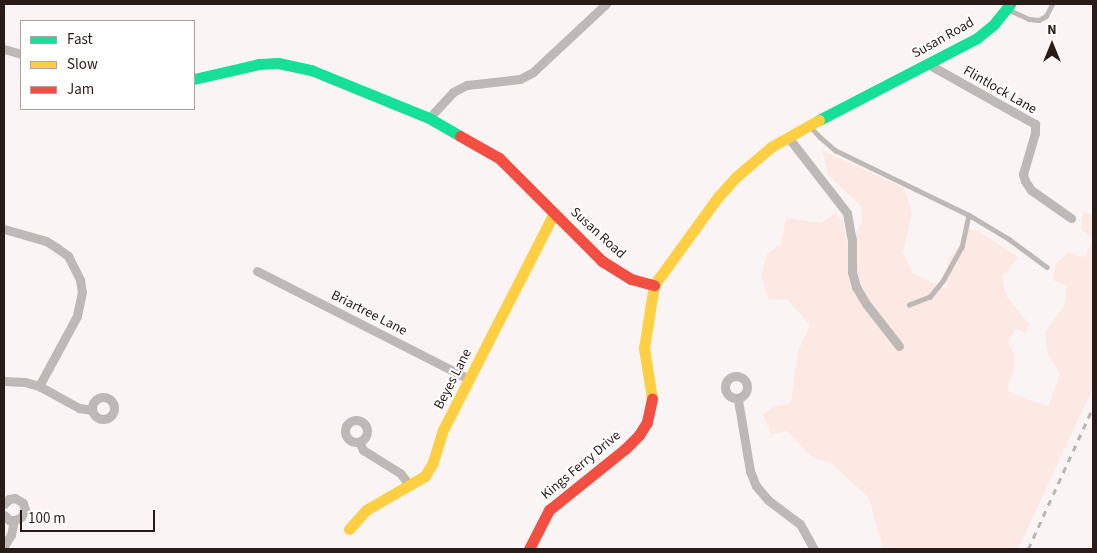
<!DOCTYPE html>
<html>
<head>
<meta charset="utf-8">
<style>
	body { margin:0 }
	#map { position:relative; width:1097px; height:553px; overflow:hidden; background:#faf5f4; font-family:"Source Sans 3",sans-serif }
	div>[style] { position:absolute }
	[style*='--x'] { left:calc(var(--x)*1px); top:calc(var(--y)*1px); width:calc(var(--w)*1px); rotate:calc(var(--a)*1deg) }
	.green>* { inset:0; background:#fce9e4 }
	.lane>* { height:4.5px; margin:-2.25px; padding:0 2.25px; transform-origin:2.25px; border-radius:2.25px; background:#beb8b6 }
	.street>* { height:9px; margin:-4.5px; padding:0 4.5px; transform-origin:4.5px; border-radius:4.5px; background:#beb8b6 }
	.street>.ring { margin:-4.5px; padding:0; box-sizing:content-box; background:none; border:9px solid #beb8b6; border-radius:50% }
	.fast>* { height:11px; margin:-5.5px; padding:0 5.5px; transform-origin:5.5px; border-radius:5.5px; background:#16e098 }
	.slow>* { height:11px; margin:-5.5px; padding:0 5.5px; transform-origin:5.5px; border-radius:5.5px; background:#ffcf43 }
	.jam>* { height:11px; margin:-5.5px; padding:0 5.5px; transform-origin:5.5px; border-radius:5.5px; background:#f24e42 }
	.rail>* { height:2.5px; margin-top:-1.25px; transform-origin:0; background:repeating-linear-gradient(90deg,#b9b5b4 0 6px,transparent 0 12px) }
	span { translate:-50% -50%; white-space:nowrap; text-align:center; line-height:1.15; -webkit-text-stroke:4px #fff; paint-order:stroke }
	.street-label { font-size:14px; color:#291b18 }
	.frame { position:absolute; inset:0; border:5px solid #291b18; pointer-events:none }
	.legend { position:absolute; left:20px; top:20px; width:175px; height:90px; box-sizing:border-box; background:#fff; border:1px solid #a9a4a3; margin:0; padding:6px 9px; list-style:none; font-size:15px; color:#291b18 }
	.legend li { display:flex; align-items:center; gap:10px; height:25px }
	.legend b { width:25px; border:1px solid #a9a4a3 }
	.north { position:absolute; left:1027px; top:20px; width:50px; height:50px; -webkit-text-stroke:4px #fff; paint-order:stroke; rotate:0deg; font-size:14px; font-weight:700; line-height:20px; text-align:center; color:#291b18 }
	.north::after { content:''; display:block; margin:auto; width:18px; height:22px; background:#291b18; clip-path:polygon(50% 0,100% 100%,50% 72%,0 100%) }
	.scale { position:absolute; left:20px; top:510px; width:135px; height:22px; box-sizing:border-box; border:2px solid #291b18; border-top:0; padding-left:6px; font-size:15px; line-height:18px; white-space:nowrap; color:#291b18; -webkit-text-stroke:4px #fff; paint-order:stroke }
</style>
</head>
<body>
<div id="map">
	<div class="green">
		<i style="clip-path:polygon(822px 150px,904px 188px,912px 213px,903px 253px,913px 274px,947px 289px,948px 259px,959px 246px,965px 229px,977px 230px,1019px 258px,1002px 277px,1007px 297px,1030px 325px,1025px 333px,1016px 328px,1008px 342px,1014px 354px,1014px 368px,1007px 391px,1048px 407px,1060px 374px,1048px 355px,1045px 333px,1064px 306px,1067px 286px,1053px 280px,1056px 263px,1068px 253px,1085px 257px,1092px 239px,1081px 229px,1083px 213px,1093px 214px,1093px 388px,1018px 549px,883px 549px,869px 498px,831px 463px,811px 457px,787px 431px,771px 434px,763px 415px,772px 407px,791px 403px,798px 351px,810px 325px,788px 300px,769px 299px,761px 277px,767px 254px,781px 244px,786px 218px,821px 223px,835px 213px,843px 221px,847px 244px,862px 224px,861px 206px,828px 175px)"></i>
	</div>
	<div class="lane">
		<i style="--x:1007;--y:9;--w:24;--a:24"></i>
		<i style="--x:1029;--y:19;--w:10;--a:6"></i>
		<i style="--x:1039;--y:20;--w:8;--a:-30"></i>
		<i style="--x:1046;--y:16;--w:13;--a:-63"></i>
		<i style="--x:810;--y:126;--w:15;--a:48"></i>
		<i style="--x:820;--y:137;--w:20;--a:41"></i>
		<i style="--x:835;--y:150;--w:149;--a:25.9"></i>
		<i style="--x:969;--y:215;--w:33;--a:102"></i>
		<i style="--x:962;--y:247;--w:38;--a:119"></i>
		<i style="--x:944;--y:280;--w:22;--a:129"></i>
		<i style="--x:930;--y:297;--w:22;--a:159"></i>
		<i style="--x:969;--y:215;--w:47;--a:31"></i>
		<i style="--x:1009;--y:239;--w:47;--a:36.4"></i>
	</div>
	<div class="street">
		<i style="--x:4;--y:49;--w:18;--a:16"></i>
		<i style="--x:928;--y:64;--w:123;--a:29.3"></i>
		<i style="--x:1035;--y:124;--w:9;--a:90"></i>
		<i style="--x:1035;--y:133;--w:43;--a:106.3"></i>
		<i style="--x:1023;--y:174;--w:7;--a:74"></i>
		<i style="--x:1025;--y:181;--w:11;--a:56"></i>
		<i style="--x:1031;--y:190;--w:49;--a:35"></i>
		<i style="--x:429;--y:118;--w:35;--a:-47"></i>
		<i style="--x:453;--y:92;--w:16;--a:-27"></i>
		<i style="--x:467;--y:85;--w:53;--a:-6.5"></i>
		<i style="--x:520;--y:79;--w:15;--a:-28"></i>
		<i style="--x:533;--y:72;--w:100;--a:-43"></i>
		<i style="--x:788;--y:137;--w:96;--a:52.2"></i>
		<i style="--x:847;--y:213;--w:27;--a:80"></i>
		<i style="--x:852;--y:240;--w:32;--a:90"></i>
		<i style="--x:852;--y:272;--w:16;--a:75"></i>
		<i style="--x:856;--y:287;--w:21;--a:59"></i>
		<i style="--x:867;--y:305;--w:52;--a:52"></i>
		<i style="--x:4;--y:229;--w:44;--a:15.9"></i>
		<i style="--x:46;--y:241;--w:13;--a:32"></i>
		<i style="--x:57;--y:248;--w:14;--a:36"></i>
		<i style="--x:68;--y:256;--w:27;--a:63"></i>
		<i style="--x:80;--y:280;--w:12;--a:81"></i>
		<i style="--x:82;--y:292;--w:25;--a:102"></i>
		<i style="--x:77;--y:316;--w:80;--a:118.5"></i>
		<i style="--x:257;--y:271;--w:238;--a:27"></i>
		<i class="ring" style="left:725px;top:376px;width:13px;height:13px"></i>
		<i style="--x:4;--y:381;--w:21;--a:3"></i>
		<i style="--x:25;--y:382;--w:15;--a:16"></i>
		<i style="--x:39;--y:386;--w:46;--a:28.8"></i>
		<i style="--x:79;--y:408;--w:13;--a:9"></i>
		<i class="ring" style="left:92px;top:397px;width:13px;height:13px"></i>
		<i style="--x:738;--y:400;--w:72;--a:80.4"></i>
		<i style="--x:750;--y:471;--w:16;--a:68"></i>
		<i style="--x:756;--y:486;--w:18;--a:49"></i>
		<i style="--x:768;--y:500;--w:40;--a:37"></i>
		<i style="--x:800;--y:524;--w:29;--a:61"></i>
		<i class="ring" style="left:345px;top:420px;width:13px;height:13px"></i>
		<i style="--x:359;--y:442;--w:9;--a:63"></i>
		<i style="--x:363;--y:450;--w:44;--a:31.9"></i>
		<i style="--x:400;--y:473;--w:16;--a:52"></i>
		<i style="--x:4;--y:504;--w:7;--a:-45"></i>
		<i style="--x:9;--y:499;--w:6;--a:-9"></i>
		<i style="--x:15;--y:498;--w:9;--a:32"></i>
		<i style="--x:23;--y:503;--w:7;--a:74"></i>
		<i style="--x:25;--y:510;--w:8;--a:120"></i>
		<i style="--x:21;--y:517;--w:7;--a:153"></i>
		<i style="--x:15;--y:520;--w:6;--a:180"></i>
		<i style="--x:9;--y:520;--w:7;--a:-135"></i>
		<i style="--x:4;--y:546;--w:13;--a:-58"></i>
		<i style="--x:11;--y:535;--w:15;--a:-79"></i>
	</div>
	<div class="fast">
		<i style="--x:194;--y:79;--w:67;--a:-13"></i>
		<i style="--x:259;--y:64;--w:19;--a:-3"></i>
		<i style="--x:278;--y:63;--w:34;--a:12"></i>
		<i style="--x:311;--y:70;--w:127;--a:22.1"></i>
		<i style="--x:429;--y:118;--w:36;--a:30"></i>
		<i style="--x:819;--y:120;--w:178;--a:-27.4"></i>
		<i style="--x:977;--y:38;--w:22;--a:-39"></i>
		<i style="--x:994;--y:24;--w:26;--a:-51"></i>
	</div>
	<div class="slow">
		<i style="--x:652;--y:399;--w:52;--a:-98.9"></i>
		<i style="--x:644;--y:348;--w:64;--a:-81"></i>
		<i style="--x:654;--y:285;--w:109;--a:-54"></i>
		<i style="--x:718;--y:197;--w:27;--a:-48"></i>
		<i style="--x:736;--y:177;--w:46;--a:-40.6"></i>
		<i style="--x:771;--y:147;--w:55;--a:-29.4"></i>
		<i style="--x:349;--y:529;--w:25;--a:-48"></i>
		<i style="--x:366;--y:510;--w:68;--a:-30"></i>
		<i style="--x:425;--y:476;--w:16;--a:-60"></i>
		<i style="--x:433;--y:462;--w:34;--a:-73"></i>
		<i style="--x:443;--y:430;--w:244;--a:-62.9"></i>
	</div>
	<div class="jam">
		<i style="--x:460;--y:136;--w:45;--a:29.4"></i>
		<i style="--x:499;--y:158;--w:146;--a:45"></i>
		<i style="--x:602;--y:261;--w:34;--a:32"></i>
		<i style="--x:631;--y:279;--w:24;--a:15"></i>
		<i style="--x:529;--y:549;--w:44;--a:-62.9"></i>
		<i style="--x:549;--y:510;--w:97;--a:-38.8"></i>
		<i style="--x:625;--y:449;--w:20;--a:-45"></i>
		<i style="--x:639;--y:435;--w:15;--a:-58"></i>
		<i style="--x:647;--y:422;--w:24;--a:-78"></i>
	</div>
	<div class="rail">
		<i style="--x:1028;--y:549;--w:156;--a:-65.4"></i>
	</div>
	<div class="street-label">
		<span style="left:943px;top:38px;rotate:-29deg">Susan Road</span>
		<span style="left:1000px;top:90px;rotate:30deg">Flintlock Lane</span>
		<span style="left:598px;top:233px;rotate:42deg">Susan Road</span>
		<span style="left:369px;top:313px;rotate:27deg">Briartree Lane</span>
		<span style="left:453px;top:379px;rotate:-63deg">Beyes Lane</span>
		<span style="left:581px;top:465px;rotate:-40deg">Kings Ferry Drive</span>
	</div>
	<div class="frame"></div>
	<ul class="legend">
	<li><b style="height:6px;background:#16e098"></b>Fast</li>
	<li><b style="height:6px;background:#ffcf43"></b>Slow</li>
	<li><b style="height:6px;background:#f24e42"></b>Jam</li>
	</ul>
	<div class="north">N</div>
	<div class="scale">100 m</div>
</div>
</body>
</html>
